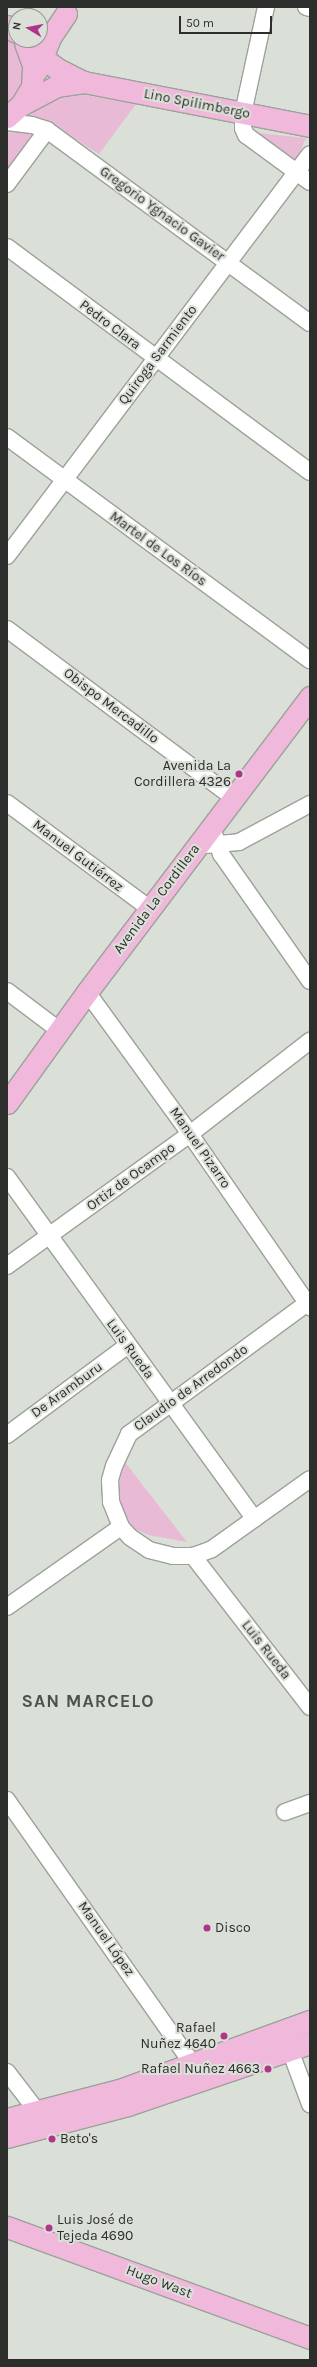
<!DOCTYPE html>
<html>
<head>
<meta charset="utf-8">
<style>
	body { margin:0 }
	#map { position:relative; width:317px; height:2367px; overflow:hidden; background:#dae0d7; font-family:Karla,sans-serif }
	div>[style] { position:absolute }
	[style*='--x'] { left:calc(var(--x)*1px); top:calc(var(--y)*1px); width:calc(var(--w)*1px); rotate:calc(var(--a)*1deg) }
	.green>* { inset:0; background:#e8bad5 }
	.roads { filter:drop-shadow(1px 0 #9ca299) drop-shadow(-1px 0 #9ca299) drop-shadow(0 1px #9ca299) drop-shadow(0 -1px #9ca299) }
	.minor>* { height:16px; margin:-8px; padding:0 8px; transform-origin:8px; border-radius:8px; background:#fff }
	.major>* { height:21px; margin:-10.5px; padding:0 10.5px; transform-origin:10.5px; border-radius:10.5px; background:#f0b9dc }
	.rail>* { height:4.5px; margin-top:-2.25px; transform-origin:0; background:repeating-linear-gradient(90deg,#dae0d7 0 9px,#70736e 0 18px); box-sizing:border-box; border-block:1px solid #70736e }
	.dots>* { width:11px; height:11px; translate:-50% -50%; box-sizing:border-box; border:2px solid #dae0d7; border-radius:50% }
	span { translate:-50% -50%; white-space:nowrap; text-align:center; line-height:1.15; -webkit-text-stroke:4px #dae0d7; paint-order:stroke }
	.street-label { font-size:14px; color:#2c2e2b }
	.poi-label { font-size:14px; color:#2c2e2b }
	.right { translate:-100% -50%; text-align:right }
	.left { translate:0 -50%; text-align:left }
	.district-label { font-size:18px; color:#4d524b; font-weight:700; letter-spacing:1px }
	.frame { position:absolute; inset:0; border:8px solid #2c2e2b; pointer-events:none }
	.north { position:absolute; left:8px; top:8px; width:40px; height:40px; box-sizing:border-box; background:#dae0d7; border:1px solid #949992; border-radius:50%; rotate:280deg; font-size:11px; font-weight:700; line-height:16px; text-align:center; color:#2c2e2b }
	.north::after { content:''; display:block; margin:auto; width:14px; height:18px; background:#ae3589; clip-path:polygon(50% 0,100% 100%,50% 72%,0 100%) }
	.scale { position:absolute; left:179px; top:16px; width:93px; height:18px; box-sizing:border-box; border:2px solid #2c2e2b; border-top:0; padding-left:5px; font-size:12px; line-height:14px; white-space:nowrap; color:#2c2e2b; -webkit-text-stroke:3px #dae0d7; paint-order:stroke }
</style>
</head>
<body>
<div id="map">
	<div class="green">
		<i style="clip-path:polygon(7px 35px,20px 49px,25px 80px,7px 108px)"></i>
		<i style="clip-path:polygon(62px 91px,136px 104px,99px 154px,57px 127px,30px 118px,33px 109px)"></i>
		<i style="clip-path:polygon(18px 130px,39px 135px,7px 177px,7px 133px)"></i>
		<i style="clip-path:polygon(258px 133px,306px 138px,295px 163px)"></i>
		<i style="clip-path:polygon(124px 1461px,187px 1542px,149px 1535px,130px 1527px,123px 1515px,119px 1500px,121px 1469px)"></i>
	</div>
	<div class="roads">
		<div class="minor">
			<i style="--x:266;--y:7;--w:108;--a:102.2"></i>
			<i style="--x:243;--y:113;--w:15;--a:90"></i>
			<i style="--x:243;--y:128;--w:8;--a:67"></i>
			<i style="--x:246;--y:135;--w:79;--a:36.3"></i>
			<i style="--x:306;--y:7;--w:4;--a:14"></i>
			<i style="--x:7;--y:122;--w:25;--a:7"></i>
			<i style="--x:32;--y:125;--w:16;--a:18"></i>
			<i style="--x:47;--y:130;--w:326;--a:36.3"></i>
			<i style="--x:7;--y:184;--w:67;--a:-53.5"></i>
			<i style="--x:7;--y:247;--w:377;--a:36.6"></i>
			<i style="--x:7;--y:437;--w:376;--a:36.4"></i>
			<i style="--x:7;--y:556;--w:503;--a:-52.99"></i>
			<i style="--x:7;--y:629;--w:283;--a:36.7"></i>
			<i style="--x:7;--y:803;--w:178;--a:36.5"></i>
			<i style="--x:212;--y:828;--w:28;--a:71"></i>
			<i style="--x:221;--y:854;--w:155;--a:55"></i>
			<i style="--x:206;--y:845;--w:33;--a:-5"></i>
			<i style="--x:239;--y:842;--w:81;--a:-28.2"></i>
			<i style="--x:7;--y:991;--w:66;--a:37"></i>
			<i style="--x:87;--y:992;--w:175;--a:54"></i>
			<i style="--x:190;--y:1134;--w:211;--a:55.3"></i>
			<i style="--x:7;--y:1177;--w:422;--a:54.1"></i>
			<i style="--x:7;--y:1266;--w:226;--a:-35.8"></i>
			<i style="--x:190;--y:1134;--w:152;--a:-37.8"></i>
			<i style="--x:310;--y:1301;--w:225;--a:143.7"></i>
			<i style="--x:129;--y:1434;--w:35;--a:115"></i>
			<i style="--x:114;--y:1466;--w:15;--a:106"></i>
			<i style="--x:110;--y:1480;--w:22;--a:87"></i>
			<i style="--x:111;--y:1502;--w:27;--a:68"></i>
			<i style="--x:121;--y:1527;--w:13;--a:48"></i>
			<i style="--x:130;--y:1537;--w:23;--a:34"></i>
			<i style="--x:149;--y:1550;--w:25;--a:14"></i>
			<i style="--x:173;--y:1556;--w:20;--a:0"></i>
			<i style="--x:193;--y:1556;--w:20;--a:-20"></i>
			<i style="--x:212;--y:1549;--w:120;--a:-35.5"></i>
			<i style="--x:7;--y:1435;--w:149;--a:-36.6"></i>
			<i style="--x:193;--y:1556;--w:191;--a:52.2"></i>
			<i style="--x:7;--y:1607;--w:139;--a:-35.1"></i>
			<i style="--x:7;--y:1800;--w:313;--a:54.9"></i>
			<i style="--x:187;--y:2056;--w:20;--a:66"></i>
			<i style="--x:285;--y:1812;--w:27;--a:-20"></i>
			<i style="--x:290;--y:2050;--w:58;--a:69.7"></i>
			<i style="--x:7;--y:2072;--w:49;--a:52.4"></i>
		</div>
		<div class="major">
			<i style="--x:7;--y:26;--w:11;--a:34"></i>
			<i style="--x:27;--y:46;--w:36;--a:37"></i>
			<i style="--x:56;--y:68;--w:31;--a:27"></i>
			<i style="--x:84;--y:82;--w:230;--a:11"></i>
			<i style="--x:37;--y:70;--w:37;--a:-68"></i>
			<i style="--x:51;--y:36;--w:27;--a:-56"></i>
			<i style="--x:21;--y:105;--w:40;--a:-28"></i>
			<i style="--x:56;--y:86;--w:28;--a:-8"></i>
			<i style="--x:7;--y:117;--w:18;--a:-41"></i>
			<i style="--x:21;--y:105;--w:21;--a:-59"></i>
			<i style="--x:32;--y:87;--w:22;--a:-87"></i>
			<i style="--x:33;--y:65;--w:23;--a:-110"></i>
			<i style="--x:7;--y:1103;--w:137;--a:-54.2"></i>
			<i style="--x:87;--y:992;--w:370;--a:-52.9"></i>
			<i style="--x:7;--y:2119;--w:116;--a:-14.5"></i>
			<i style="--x:119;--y:2090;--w:203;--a:-19.9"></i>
			<i style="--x:7;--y:2137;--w:125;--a:-14.8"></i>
			<i style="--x:128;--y:2105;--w:192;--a:-18.8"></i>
			<i style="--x:7;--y:2227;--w:323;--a:20.1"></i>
		</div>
	</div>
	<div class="rail">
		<i style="--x:22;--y:16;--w:13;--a:-42"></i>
		<i style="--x:7;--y:29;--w:12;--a:-42"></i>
	</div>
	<div class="dots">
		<i style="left:239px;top:774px;background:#ae3589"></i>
		<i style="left:207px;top:1928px;background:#ae3589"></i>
		<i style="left:224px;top:2036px;background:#ae3589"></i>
		<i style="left:268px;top:2069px;background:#ae3589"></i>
		<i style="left:52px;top:2139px;background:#ae3589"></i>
		<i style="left:49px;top:2228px;background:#ae3589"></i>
	</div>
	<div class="street-label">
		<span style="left:197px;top:104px;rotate:11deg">Lino Spilimbergo</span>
		<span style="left:162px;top:214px;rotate:36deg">Gregorio Ygnacio Gavier</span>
		<span style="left:110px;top:325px;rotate:37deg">Pedro Clara</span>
		<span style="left:158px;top:355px;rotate:-53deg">Quiroga Sarmiento</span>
		<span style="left:158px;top:549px;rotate:36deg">Martel de Los Ríos</span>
		<span style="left:111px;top:706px;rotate:37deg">Obispo Mercadillo</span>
		<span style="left:78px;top:856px;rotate:37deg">Manuel Gutiérrez</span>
		<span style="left:157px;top:899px;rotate:-53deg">Avenida La Cordillera</span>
		<span style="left:200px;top:1148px;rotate:55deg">Manuel Pizarro</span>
		<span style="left:131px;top:1177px;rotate:-36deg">Ortiz de Ocampo</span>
		<span style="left:130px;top:1349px;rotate:54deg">Luis Rueda</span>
		<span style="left:191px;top:1388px;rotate:-36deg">Claudio de Arredondo</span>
		<span style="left:67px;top:1390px;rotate:-36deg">De Aramburu</span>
		<span style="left:266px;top:1650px;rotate:52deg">Luis Rueda</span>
		<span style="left:106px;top:1939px;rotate:55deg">Manuel López</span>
		<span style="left:159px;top:2282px;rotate:21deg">Hugo Wast</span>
	</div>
	<div class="poi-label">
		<span class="right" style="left:231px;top:774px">Avenida La<br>Cordillera 4326</span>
		<span class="left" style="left:215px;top:1928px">Disco</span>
		<span class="right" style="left:216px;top:2036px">Rafael<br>Nuñez 4640</span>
		<span class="right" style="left:260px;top:2069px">Rafael Nuñez 4663</span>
		<span class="left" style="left:60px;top:2139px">Beto's</span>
		<span class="left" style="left:57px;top:2228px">Luis José de<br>Tejeda 4690</span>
	</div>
	<div class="district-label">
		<span style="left:88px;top:1701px">SAN MARCELO</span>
	</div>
	<div class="frame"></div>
	<div class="north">N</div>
	<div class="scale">50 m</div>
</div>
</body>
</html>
